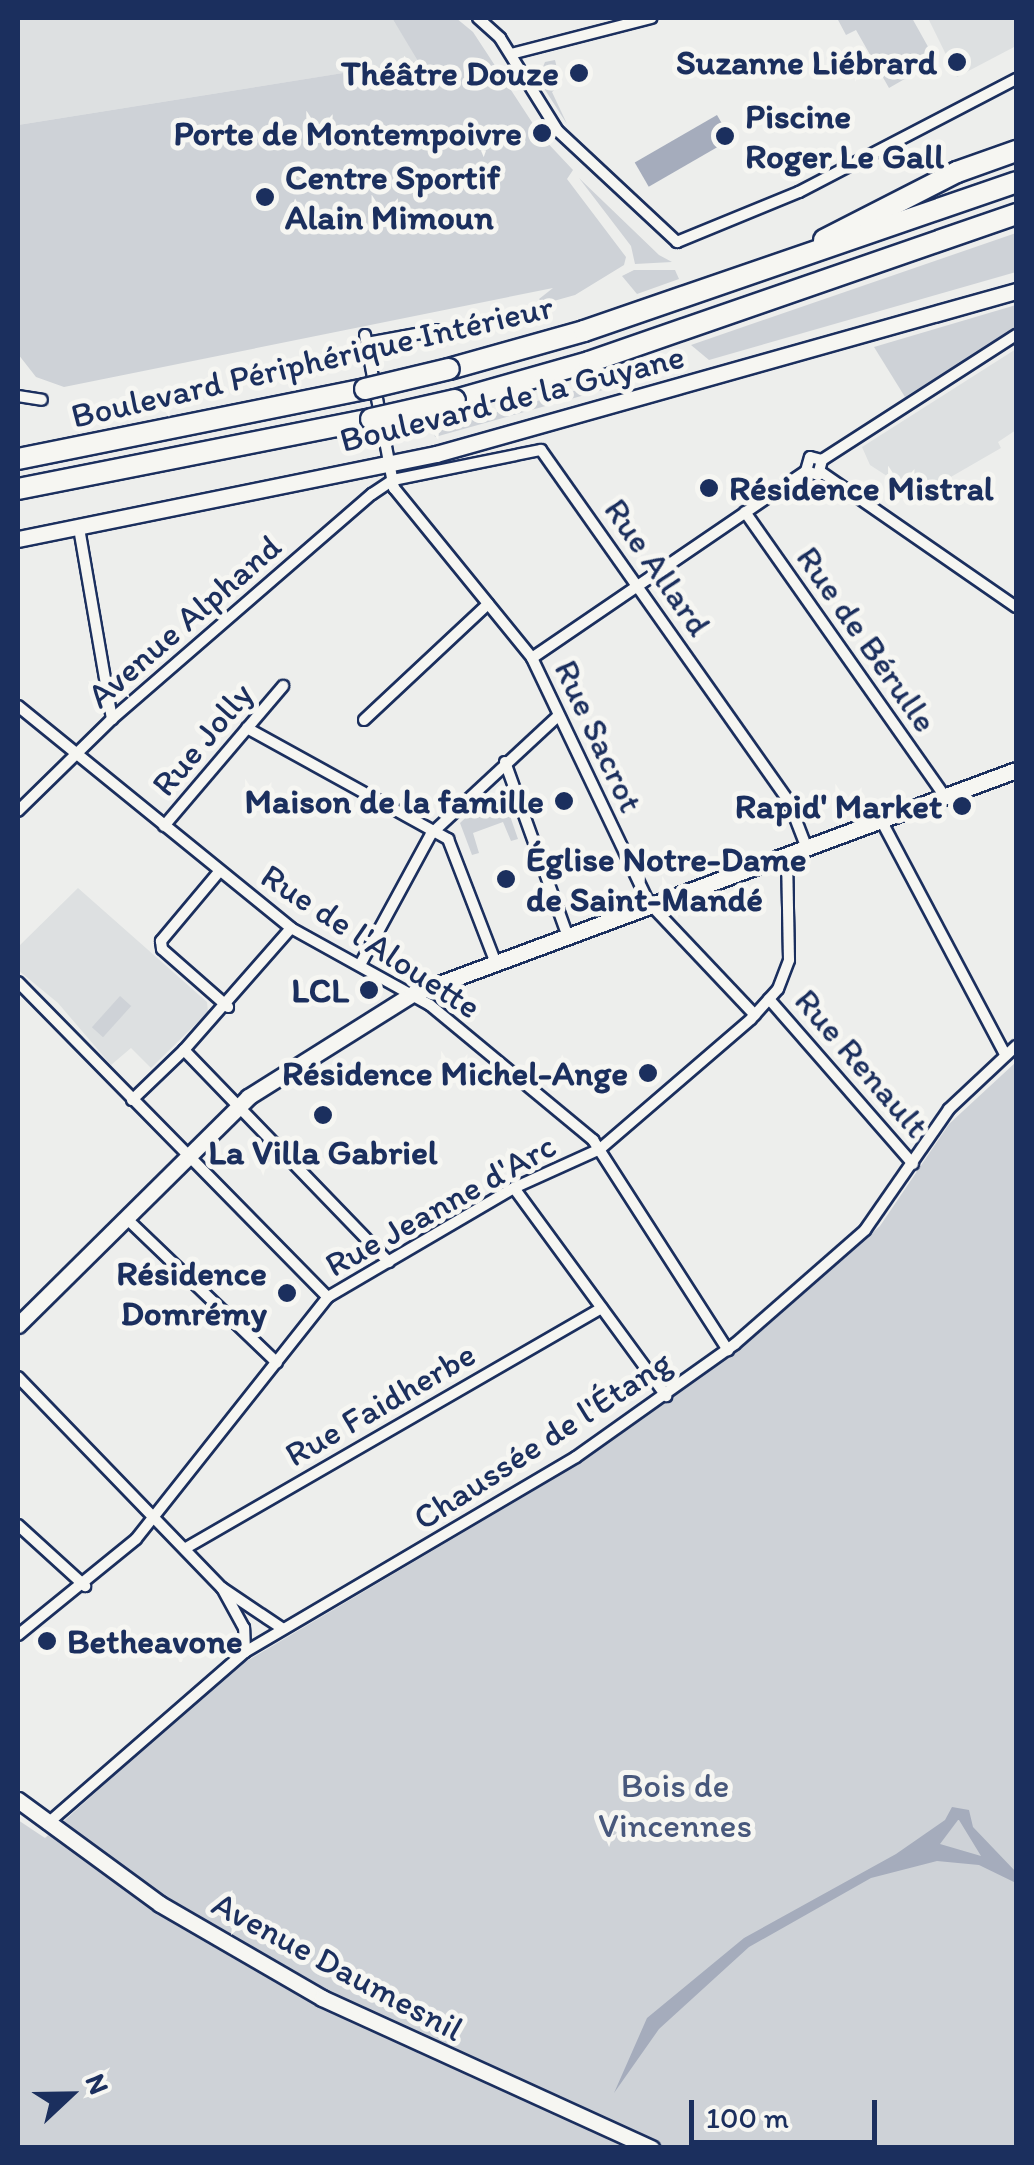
<!DOCTYPE html>
<html>
<head>
<meta charset="utf-8">
<style>
	body { margin:0 }
	#map { position:relative; width:1034px; height:2165px; overflow:hidden; background:#edeeec; font-family:Itim,sans-serif }
	div>[style] { position:absolute }
	[style*='--x'] { left:calc(var(--x)*1px); top:calc(var(--y)*1px); width:calc(var(--w)*1px); rotate:calc(var(--a)*1deg) }
	.built>* { inset:0; background:#dde0e1 }
	.green>* { inset:0; background:#ced2d7; transform-origin:0 0 }
	.water>* { inset:0; background:#a5acbc; transform-origin:0 0 }
	.roads { filter:drop-shadow(2px 0 #1b2f5e) drop-shadow(-2px 0 #1b2f5e) drop-shadow(0 2px #1b2f5e) drop-shadow(0 -2px #1b2f5e) }
	.street>* { height:10px; margin:-5px; padding:0 5px; transform-origin:5px; border-radius:5px; background:#f6f6f2 }
	.secondary>* { height:15px; margin:-7.5px; padding:0 7.5px; transform-origin:7.5px; border-radius:7.5px; background:#f6f6f2 }
	.highway>* { height:20px; margin:-10px; padding:0 10px; transform-origin:10px; border-radius:10px; background:#f6f6f2 }
	.bridges { filter:drop-shadow(2px 0 #1b2f5e) drop-shadow(-2px 0 #1b2f5e) drop-shadow(0 2px #1b2f5e) drop-shadow(0 -2px #1b2f5e) }
	.highway-bridge>* { height:20px; margin:-10px; padding:0 10px; transform-origin:10px; border-radius:10px; background:#f6f6f2 }
	.dots>* { width:28px; height:28px; translate:-50% -50%; box-sizing:border-box; border:5px solid #f6f6f2; border-radius:50% }
	span { translate:-50% -50%; white-space:nowrap; text-align:center; line-height:1.15; -webkit-text-stroke:10px #f6f6f2; paint-order:stroke }
	.poi-label { font-size:35px; color:#1b2f5e; font-weight:700 }
	.right { translate:-100% -50%; text-align:right }
	.left { translate:0 -50%; text-align:left }
	.street-label { font-size:35px; color:#1b2f5e }
	.park-label { font-size:35px; color:#48587c }
	.frame { position:absolute; inset:0; border:20px solid #1b2f5e; pointer-events:none }
	.north { position:absolute; left:20px; top:2045px; width:100px; height:100px; -webkit-text-stroke:8px #f6f6f2; paint-order:stroke; rotate:68deg; font-size:28px; font-weight:700; line-height:40px; text-align:center; color:#1b2f5e }
	.north::after { content:''; display:block; margin:auto; width:35px; height:45px; background:#1b2f5e; clip-path:polygon(50% 0,100% 100%,50% 72%,0 100%) }
	.scale { position:absolute; left:689px; top:2100px; width:188px; height:45px; box-sizing:border-box; border:5px solid #1b2f5e; border-top:0; padding-left:12px; font-size:30px; line-height:35px; white-space:nowrap; color:#1b2f5e; -webkit-text-stroke:8px #f6f6f2; paint-order:stroke }
</style>
</head>
<body>
<div id="map">
	<div class="built">
		<i style="clip-path:polygon(18px 18px,392px 18px,419px 61px,18px 125px)"></i>
		<i style="clip-path:polygon(928px 18px,1016px 18px,1016px 46px,957px 77px)"></i>
		<i style="clip-path:polygon(1016px 349px,1016px 430px,998px 442px,1001px 448px,930px 489px,935px 498px,927px 502px,870px 465px,862px 447px)"></i>
		<i style="clip-path:polygon(78px 888px,207px 1002px,208px 1012px,151px 1068px,131px 1048px,111px 1065px,58px 1003px,18px 970px,18px 947px)"></i>
	</div>
	<div class="green">
		<i style="clip-path:polygon(392px 18px,456px 18px,473px 32px,541px 136px,573px 170px,567px 179px,626px 257px,624px 265px,575px 295px,543px 304px,539px 299px,553px 288px,64px 387px,36px 377px,18px 354px,18px 125px,418px 61px)"></i>
		<i style="clip-path:polygon(837px 18px,912px 18px,936px 61px,889px 88px,856px 30px,846px 35px)"></i>
		<i style="clip-path:polygon(555px 60px,561px 85px,552px 92px,567px 124px,538px 79px,545px 62px)"></i>
		<i style="clip-path:polygon(579px 178px,659px 255px,672px 262px,635px 264px,631px 246px)"></i>
		<i style="clip-path:polygon(1016px 233px,1016px 272px,709px 360px,691px 345px)"></i>
		<i style="clip-path:polygon(634px 270px,675px 270px,679px 279px,637px 294px,622px 276px)"></i>
		<i style="clip-path:polygon(1016px 305px,1016px 328px,905px 397px,874px 347px)"></i>
		<i style="clip-path:polygon(680px 362px,685px 367px,435px 437px,432px 424px,461px 422px)"></i>
		<i style="clip-path:polygon(479px 805px,507px 807px,518px 839px,511px 841px,503px 822px,473px 833px,479px 853px,472px 855px,460px 823px)"></i>
		<i style="left:120px;top:996px;width:15px;height:42px;rotate:42deg"></i>
		<i style="clip-path:polygon(1016px 1062px,1016px 2147px,18px 2147px,18px 1820px,45px 1838px,230px 1671px,550px 1481px,735px 1351px,880px 1226px,949px 1124px)"></i>
	</div>
	<div class="water">
		<i style="left:717px;top:115px;width:28px;height:95px;rotate:60deg"></i>
		<i style="clip-path:polygon(evenodd,952px 1807px,969px 1810px,973px 1827px,1016px 1872px,1016px 1883px,979px 1865px,937px 1861px,871px 1878px,749px 1947px,659px 2029px,614px 2093px,647px 2018px,744px 1938px,896px 1854px,945px 1820px,952px 1807px,958px 1820px,959px 1820px,981px 1856px,940px 1844px,958px 1820px)"></i>
	</div>
	<div class="roads">
		<div class="street">
			<i style="--x:478;--y:18;--w:30;--a:42"></i>
			<i style="--x:500;--y:38;--w:110;--a:58.1"></i>
			<i style="--x:558;--y:131;--w:163;--a:43"></i>
			<i style="--x:677;--y:242;--w:132;--a:-22.3"></i>
			<i style="--x:799;--y:192;--w:245;--a:-27.5"></i>
			<i style="--x:511;--y:54;--w:145;--a:-14.4"></i>
			<i style="--x:365;--y:335;--w:156;--a:79.3"></i>
			<i style="--x:394;--y:488;--w:219;--a:50.9"></i>
			<i style="--x:532;--y:658;--w:272;--a:64.5"></i>
			<i style="--x:649;--y:903;--w:154;--a:46.6"></i>
			<i style="--x:367;--y:343;--w:71;--a:-10.5"></i>
			<i style="--x:18;--y:396;--w:24;--a:9"></i>
			<i style="--x:822;--y:460;--w:231;--a:-32.8"></i>
			<i style="--x:821;--y:472;--w:237;--a:34.7"></i>
			<i style="--x:745;--y:512;--w:348;--a:54.9"></i>
			<i style="--x:79;--y:528;--w:194;--a:80.2"></i>
			<i style="--x:532;--y:658;--w:332;--a:-34.3"></i>
			<i style="--x:806;--y:471;--w:13;--a:18"></i>
			<i style="--x:818;--y:475;--w:16;--a:-75"></i>
			<i style="--x:822;--y:460;--w:12;--a:-166"></i>
			<i style="--x:810;--y:457;--w:15;--a:106"></i>
			<i style="--x:18;--y:706;--w:352;--a:39.1"></i>
			<i style="--x:291;--y:928;--w:159;--a:29"></i>
			<i style="--x:430;--y:1005;--w:212;--a:39.6"></i>
			<i style="--x:593;--y:1140;--w:250;--a:57.3"></i>
			<i style="--x:364;--y:720;--w:170;--a:-43.1"></i>
			<i style="--x:247;--y:728;--w:230;--a:28.9"></i>
			<i style="--x:448;--y:839;--w:131;--a:68.9"></i>
			<i style="--x:505;--y:762;--w:183;--a:70.2"></i>
			<i style="--x:18;--y:811;--w:132;--a:-44.4"></i>
			<i style="--x:112;--y:719;--w:344;--a:-40.9"></i>
			<i style="--x:372;--y:494;--w:25;--a:-34"></i>
			<i style="--x:393;--y:480;--w:151;--a:-11.5"></i>
			<i style="--x:541;--y:450;--w:431;--a:54.8"></i>
			<i style="--x:789;--y:802;--w:47;--a:68.9"></i>
			<i style="--x:881;--y:820;--w:265;--a:62.1"></i>
			<i style="--x:164;--y:826;--w:184;--a:-49.6"></i>
			<i style="--x:218;--y:873;--w:89;--a:130"></i>
			<i style="--x:161;--y:941;--w:8;--a:83"></i>
			<i style="--x:162;--y:949;--w:88;--a:41.3"></i>
			<i style="--x:361;--y:963;--w:147;--a:-61.5"></i>
			<i style="--x:431;--y:834;--w:173;--a:-42.9"></i>
			<i style="--x:18;--y:982;--w:442;--a:45.5"></i>
			<i style="--x:769;--y:999;--w:219;--a:48.9"></i>
			<i style="--x:184;--y:1050;--w:162;--a:-48.7"></i>
			<i style="--x:132;--y:1100;--w:72;--a:-43.9"></i>
			<i style="--x:184;--y:1050;--w:295;--a:46"></i>
			<i style="--x:514;--y:1188;--w:258;--a:53.8"></i>
			<i style="--x:126;--y:1218;--w:209;--a:43.8"></i>
			<i style="--x:18;--y:1377;--w:293;--a:46"></i>
			<i style="--x:18;--y:1525;--w:91;--a:42.3"></i>
			<i style="--x:186;--y:1548;--w:480;--a:-30"></i>
			<i style="--x:18;--y:1635;--w:152;--a:-39.1"></i>
			<i style="--x:136;--y:1539;--w:309;--a:-51.6"></i>
			<i style="--x:328;--y:1297;--w:216;--a:-30.4"></i>
			<i style="--x:514;--y:1188;--w:94;--a:-24.4"></i>
			<i style="--x:600;--y:1149;--w:199;--a:-40.7"></i>
			<i style="--x:751;--y:1019;--w:40;--a:-48"></i>
			<i style="--x:778;--y:989;--w:31;--a:-69"></i>
			<i style="--x:789;--y:960;--w:106;--a:-91.1"></i>
			<i style="--x:245;--y:1652;--w:24;--a:-92"></i>
			<i style="--x:244;--y:1628;--w:46;--a:-118.8"></i>
			<i style="--x:222;--y:1588;--w:73;--a:33.9"></i>
			<i style="--x:47;--y:1824;--w:262;--a:-41"></i>
			<i style="--x:245;--y:1652;--w:384;--a:-30.5"></i>
			<i style="--x:576;--y:1457;--w:195;--a:-35.4"></i>
			<i style="--x:735;--y:1344;--w:173;--a:-41.2"></i>
			<i style="--x:865;--y:1230;--w:147;--a:-55.2"></i>
			<i style="--x:949;--y:1109;--w:92;--a:-43.2"></i>
		</div>
		<div class="secondary">
			<i style="--x:18;--y:539;--w:427;--a:-11.5"></i>
			<i style="--x:436;--y:454;--w:602;--a:-15.7"></i>
			<i style="--x:18;--y:1325;--w:324;--a:-44.7"></i>
			<i style="--x:248;--y:1097;--w:194;--a:-32.1"></i>
			<i style="--x:412;--y:994;--w:644;--a:-20.35"></i>
			<i style="--x:18;--y:1800;--w:176;--a:36.2"></i>
			<i style="--x:160;--y:1904;--w:187;--a:30.1"></i>
			<i style="--x:322;--y:1998;--w:362;--a:24.5"></i>
		</div>
		<div class="highway">
			<i style="--x:824;--y:240;--w:149;--a:-27.1"></i>
			<i style="--x:957;--y:172;--w:63;--a:-19.6"></i>
			<i style="--x:449;--y:369;--w:140;--a:-15.7"></i>
			<i style="--x:584;--y:331;--w:457;--a:-19"></i>
			<i style="--x:455;--y:400;--w:139;--a:-15.8"></i>
			<i style="--x:589;--y:362;--w:452;--a:-19.1"></i>
			<i style="--x:18;--y:459;--w:354;--a:-11.4"></i>
			<i style="--x:18;--y:489;--w:360;--a:-11.2"></i>
		</div>
	</div>
	<div class="bridges">
		<div class="highway-bridge">
			<i style="--x:365;--y:389;--w:86;--a:-13.4"></i>
			<i style="--x:371;--y:419;--w:86;--a:-12.7"></i>
		</div>
	</div>
	<div class="dots">
		<i style="left:957px;top:62px;background:#1b2f5e"></i>
		<i style="left:579px;top:73px;background:#1b2f5e"></i>
		<i style="left:542px;top:133px;background:#1b2f5e"></i>
		<i style="left:725px;top:136px;background:#1b2f5e"></i>
		<i style="left:265px;top:197px;background:#1b2f5e"></i>
		<i style="left:709px;top:488px;background:#1b2f5e"></i>
		<i style="left:564px;top:801px;background:#1b2f5e"></i>
		<i style="left:962px;top:806px;background:#1b2f5e"></i>
		<i style="left:506px;top:879px;background:#1b2f5e"></i>
		<i style="left:369px;top:990px;background:#1b2f5e"></i>
		<i style="left:648px;top:1073px;background:#1b2f5e"></i>
		<i style="left:323px;top:1115px;background:#1b2f5e"></i>
		<i style="left:287px;top:1293px;background:#1b2f5e"></i>
		<i style="left:47px;top:1641px;background:#1b2f5e"></i>
	</div>
	<div class="poi-label">
		<span class="right" style="left:937px;top:62px">Suzanne Liébrard</span>
		<span class="right" style="left:559px;top:73px">Théâtre Douze</span>
		<span class="left" style="left:745px;top:136px">Piscine<br>Roger Le Gall</span>
		<span class="right" style="left:522px;top:133px">Porte de Montempoivre</span>
		<span class="left" style="left:285px;top:197px">Centre Sportif<br>Alain Mimoun</span>
		<span class="left" style="left:729px;top:488px">Résidence Mistral</span>
		<span class="right" style="left:544px;top:801px">Maison de la famille</span>
		<span class="right" style="left:942px;top:806px">Rapid' Market</span>
		<span class="left" style="left:526px;top:879px">Église Notre-Dame<br>de Saint-Mandé</span>
		<span class="right" style="left:349px;top:990px">LCL</span>
		<span class="right" style="left:628px;top:1073px">Résidence Michel-Ange</span>
		<span style="left:323px;top:1152px">La Villa Gabriel</span>
		<span class="right" style="left:267px;top:1293px">Résidence<br>Domrémy</span>
		<span class="left" style="left:67px;top:1641px">Betheavone</span>
	</div>
	<div class="street-label">
		<span style="left:312px;top:361px;rotate:-13deg">Boulevard Périphérique Intérieur</span>
		<span style="left:512px;top:398px;rotate:-14deg">Boulevard de la Guyane</span>
		<span style="left:658px;top:567px;rotate:55deg">Rue Allard</span>
		<span style="left:184px;top:621px;rotate:-41deg">Avenue Alphand</span>
		<span style="left:867px;top:639px;rotate:55deg">Rue de Bérulle</span>
		<span style="left:599px;top:736px;rotate:65deg">Rue Sacrot</span>
		<span style="left:202px;top:739px;rotate:-50deg">Rue Jolly</span>
		<span style="left:371px;top:941px;rotate:33deg">Rue de l'Alouette</span>
		<span style="left:862px;top:1063px;rotate:49deg">Rue Renault</span>
		<span style="left:440px;top:1205px;rotate:-29deg">Rue Jeanne d'Arc</span>
		<span style="left:380px;top:1404px;rotate:-30deg">Rue Faidherbe</span>
		<span style="left:542px;top:1440px;rotate:-33deg">Chaussée de l'Étang</span>
		<span style="left:338px;top:1966px;rotate:28deg">Avenue Daumesnil</span>
	</div>
	<div class="park-label">
		<span style="left:675px;top:1805px">Bois de<br>Vincennes</span>
	</div>
	<div class="frame"></div>
	<div class="north">N</div>
	<div class="scale">100 m</div>
</div>
</body>
</html>
